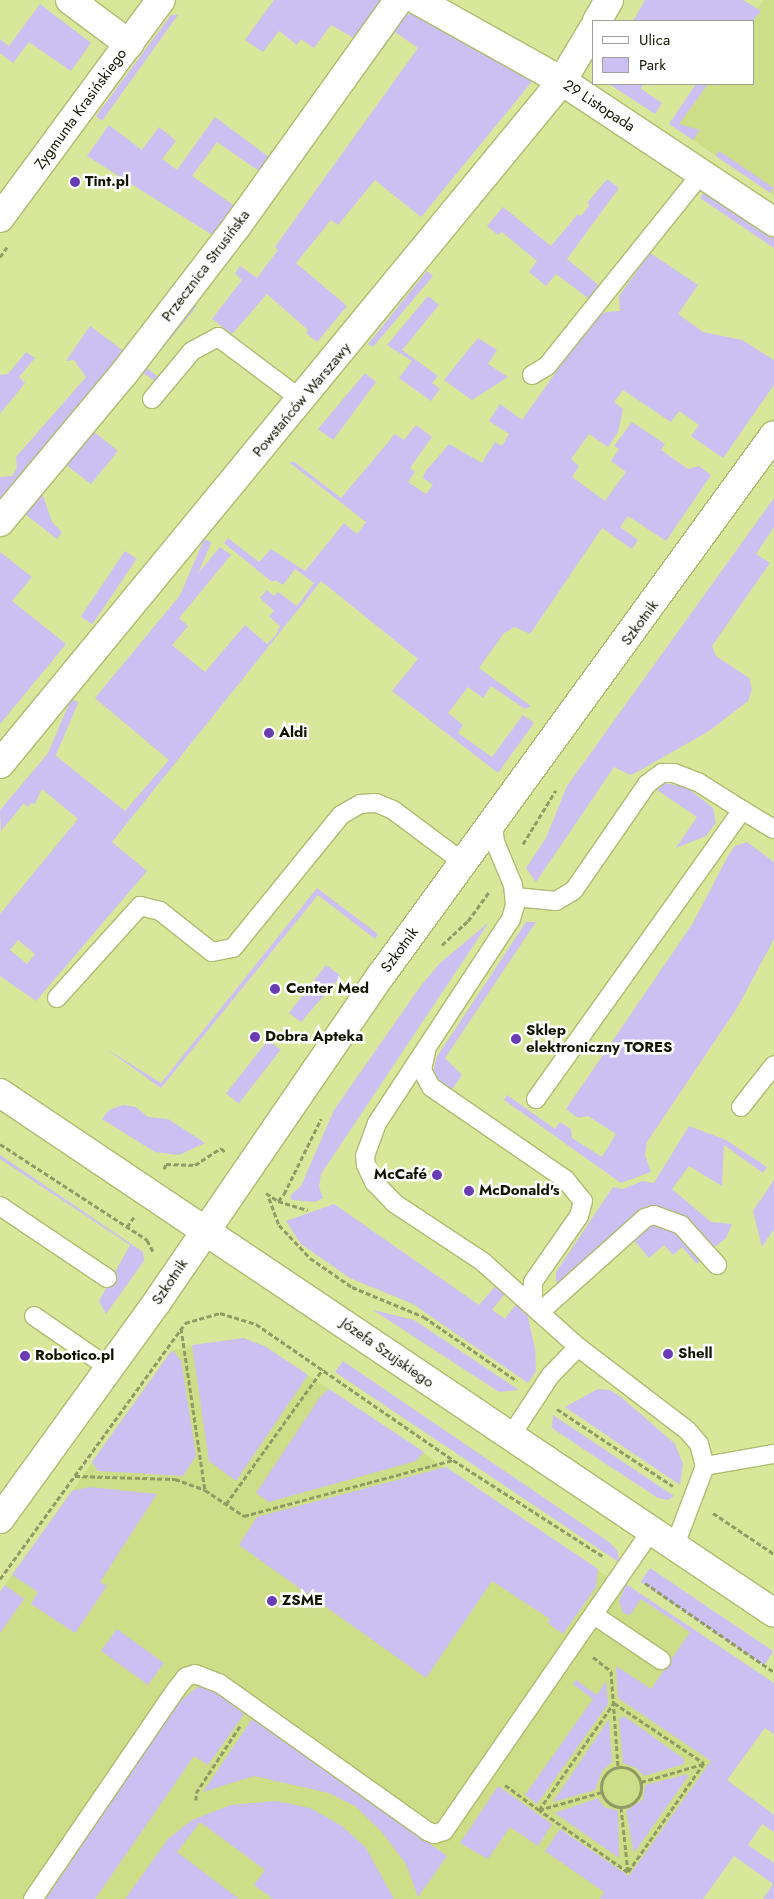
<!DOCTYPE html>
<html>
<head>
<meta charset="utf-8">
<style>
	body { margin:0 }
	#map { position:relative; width:774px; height:1899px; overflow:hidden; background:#d9e79a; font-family:Jost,sans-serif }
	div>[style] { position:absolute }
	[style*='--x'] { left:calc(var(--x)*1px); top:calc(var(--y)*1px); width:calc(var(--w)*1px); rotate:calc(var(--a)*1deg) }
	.built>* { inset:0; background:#cedd88 }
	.green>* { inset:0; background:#ccbff1; transform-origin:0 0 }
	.path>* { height:3px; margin-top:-1.5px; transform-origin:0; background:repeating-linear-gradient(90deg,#919b63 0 5px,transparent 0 7.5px) }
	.path>.ring { margin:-1.5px; padding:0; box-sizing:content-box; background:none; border:3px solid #919b63; border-radius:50% }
	.roads { filter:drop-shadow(1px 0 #afbb70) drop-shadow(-1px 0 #afbb70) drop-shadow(0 1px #afbb70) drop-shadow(0 -1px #afbb70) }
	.lane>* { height:18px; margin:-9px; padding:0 9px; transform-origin:9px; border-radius:9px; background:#fff }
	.street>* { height:28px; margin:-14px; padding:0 14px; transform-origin:14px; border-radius:14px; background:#fff }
	.secondary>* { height:28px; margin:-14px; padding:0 14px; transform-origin:14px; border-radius:14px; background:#fff }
	.dots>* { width:14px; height:14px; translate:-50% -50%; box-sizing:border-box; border:2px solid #fff; border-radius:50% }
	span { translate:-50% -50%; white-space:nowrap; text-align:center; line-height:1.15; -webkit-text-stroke:5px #fff; paint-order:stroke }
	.street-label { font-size:15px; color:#121500 }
	.poi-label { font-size:15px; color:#121500; font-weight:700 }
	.left { translate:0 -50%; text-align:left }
	.right { translate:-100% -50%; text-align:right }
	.legend { position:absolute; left:592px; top:20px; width:162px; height:65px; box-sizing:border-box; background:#fff; border:1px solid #a0a199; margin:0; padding:6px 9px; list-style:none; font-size:15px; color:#121500 }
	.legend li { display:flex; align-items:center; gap:10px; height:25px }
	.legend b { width:25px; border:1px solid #a0a199 }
</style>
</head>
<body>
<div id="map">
	<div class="built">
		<i style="clip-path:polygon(764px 0,774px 0,774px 195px,669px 124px,699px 84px,753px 84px,753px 21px,748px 21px)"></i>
		<i style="clip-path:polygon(244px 1338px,266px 1347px,690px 1632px,774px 1715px,641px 1899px,0 1899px,0 1592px,172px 1350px)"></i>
	</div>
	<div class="green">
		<i style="clip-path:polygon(274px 0,388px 0,359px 41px,331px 25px,314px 48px,301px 39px,297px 45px,279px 31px,263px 52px,245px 40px)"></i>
		<i style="clip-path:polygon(645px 0,743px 0,761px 11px,753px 21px,633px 21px)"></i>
		<i style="clip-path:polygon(40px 4px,91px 43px,71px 71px,29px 42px,13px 63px,0 53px,0 39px,9px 46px)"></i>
		<i style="clip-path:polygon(417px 12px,534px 79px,421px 217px,375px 180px,338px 225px,331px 220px,296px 263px,347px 306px,317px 342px,306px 333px,308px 330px,267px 294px,232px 334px,212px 319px,242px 280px,235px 273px,240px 266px,257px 278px,278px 250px,275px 247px,418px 48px,395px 32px,368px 69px,363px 65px,405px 15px)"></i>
		<i style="clip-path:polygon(171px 15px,178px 15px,102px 121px,96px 116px)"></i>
		<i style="clip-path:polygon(609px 84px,643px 84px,641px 89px,662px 103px,655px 114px)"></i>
		<i style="clip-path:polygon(696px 84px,708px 84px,679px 124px,700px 130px,693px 140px,669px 124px)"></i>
		<i style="clip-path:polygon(215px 117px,269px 157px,259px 171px,217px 142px,192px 176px,239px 209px,217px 238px,87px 156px,109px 125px,142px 150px,159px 127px,176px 141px,162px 159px,177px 170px)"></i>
		<i style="left:719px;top:151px;width:66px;height:6px;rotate:34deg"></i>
		<i style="clip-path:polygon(607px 179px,619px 188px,567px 259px,602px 288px,592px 301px,556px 274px,546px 286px,529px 272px,537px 261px,502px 232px,498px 235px,487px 226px,503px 207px,551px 246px,578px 214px,581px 216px,589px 206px,588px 202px)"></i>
		<i style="clip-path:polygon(704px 192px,774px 238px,774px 248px,700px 198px)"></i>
		<i style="clip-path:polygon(evenodd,650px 253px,698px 285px,678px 314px,703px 332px,742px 340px,774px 360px,774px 385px,723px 458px,691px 436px,699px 425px,679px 411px,671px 422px,623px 390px,614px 402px,623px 409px,618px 432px,608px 447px,589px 434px,571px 459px,579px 466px,572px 477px,605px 501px,626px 472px,611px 461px,619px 449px,614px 446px,632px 422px,665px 444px,661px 450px,688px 469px,699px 466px,711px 475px,666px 541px,628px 516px,620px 527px,638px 540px,632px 549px,602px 528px,530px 634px,515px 627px,504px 633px,479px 668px,531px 706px,525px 709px,491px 686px,483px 698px,468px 687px,448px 713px,463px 725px,458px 733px,492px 757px,523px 715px,534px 723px,498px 773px,392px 691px,418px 659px,321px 581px,112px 842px,147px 871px,36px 1001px,0 976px,0 914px,78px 819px,42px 789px,28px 807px,24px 803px,1px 831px,0 810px,50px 751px,125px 811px,169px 760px,95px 698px,220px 547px,231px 555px,179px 618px,188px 626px,172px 645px,205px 672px,245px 625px,267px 644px,276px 635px,280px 626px,269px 616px,274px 611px,260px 598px,267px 590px,274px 596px,278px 592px,297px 606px,314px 583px,295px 569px,283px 585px,275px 580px,272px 582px,224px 543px,228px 538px,259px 562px,271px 549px,305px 571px,344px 523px,357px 534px,366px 522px,290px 463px,293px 461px,341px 498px,395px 434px,404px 440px,416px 425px,432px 437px,410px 468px,415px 472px,408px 482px,426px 494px,433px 485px,423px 478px,425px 472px,449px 444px,482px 463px,495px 442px,502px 446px,509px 434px,489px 421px,500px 404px,522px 420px,593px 320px,606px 312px,620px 311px,619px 296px,650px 253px,18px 940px,35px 954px,27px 964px,10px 950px,18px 940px)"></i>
		<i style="clip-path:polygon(427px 271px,433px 276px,373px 347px,368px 344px)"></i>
		<i style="clip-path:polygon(428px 296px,439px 305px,402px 350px,438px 376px,432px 383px,440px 389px,431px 401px,399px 378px,412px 361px,387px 345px)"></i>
		<i style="clip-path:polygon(189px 300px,197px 306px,147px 368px,162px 380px,155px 381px,143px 373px,126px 393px,120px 388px)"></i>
		<i style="clip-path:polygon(90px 326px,129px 355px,0 515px,0 477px,12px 476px,17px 468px,16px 457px,86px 377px,74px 360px,66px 361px)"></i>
		<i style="clip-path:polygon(478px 338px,497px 350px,488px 364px,508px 377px,472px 400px,444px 380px)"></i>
		<i style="clip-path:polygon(26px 352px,35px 358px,19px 377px,25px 383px,0 414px,0 375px,8px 374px)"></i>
		<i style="clip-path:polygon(365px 373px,376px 382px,333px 440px,318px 429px)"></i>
		<i style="clip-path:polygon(88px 427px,118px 451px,91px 484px,65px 464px)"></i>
		<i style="clip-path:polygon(42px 493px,52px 522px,62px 532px,57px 539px,25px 514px,21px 518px,16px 514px)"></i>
		<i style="clip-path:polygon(774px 498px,774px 527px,756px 554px,770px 563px,712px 646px,716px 656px,749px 678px,752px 689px,748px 701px,709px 731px,637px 772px,630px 775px,614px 767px,536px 882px,526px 868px,546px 838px,567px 786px)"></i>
		<i style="left:204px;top:539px;width:8px;height:93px;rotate:23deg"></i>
		<i style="left:125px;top:551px;width:14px;height:79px;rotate:34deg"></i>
		<i style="clip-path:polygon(0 552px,32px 577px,12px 601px,66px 644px,0 724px)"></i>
		<i style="left:71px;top:699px;width:8px;height:111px;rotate:23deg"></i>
		<i style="clip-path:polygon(665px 783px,688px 788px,713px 808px,716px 823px,706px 836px,676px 848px,697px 817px,657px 790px)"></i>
		<i style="clip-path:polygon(747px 842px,774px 862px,774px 939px,737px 1008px,647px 1142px,645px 1155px,651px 1172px,621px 1183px,504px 1100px,507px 1095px,555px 1129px,560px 1122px,571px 1129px,572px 1138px,602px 1157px,616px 1134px,588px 1116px,578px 1118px,566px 1109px,693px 923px,728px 856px,735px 846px)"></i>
		<i style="clip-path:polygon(317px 888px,378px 934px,375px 939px,318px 895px,161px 1088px,105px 1048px,161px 1083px)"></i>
		<i style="clip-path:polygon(489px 922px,321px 1174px,319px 1187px,323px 1198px,315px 1202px,292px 1200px,290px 1196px,301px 1186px,334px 1110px,420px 987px,439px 964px)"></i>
		<i style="clip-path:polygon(526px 922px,536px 922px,445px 1058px,462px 1075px,451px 1091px,433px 1075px,436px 1058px)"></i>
		<i style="clip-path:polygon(326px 965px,341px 976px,301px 1022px,289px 1013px)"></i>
		<i style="left:268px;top:1040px;width:16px;height:68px;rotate:38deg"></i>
		<i style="clip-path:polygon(123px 1105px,136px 1107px,148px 1117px,168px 1119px,205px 1143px,179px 1155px,155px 1152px,102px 1119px,109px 1110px)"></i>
		<i style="clip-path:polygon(689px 1126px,726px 1140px,767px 1167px,763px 1173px,724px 1145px,722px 1186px,689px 1166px,672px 1189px,711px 1222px,732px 1224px,726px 1238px,716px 1246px,708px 1245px,678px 1215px,658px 1208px,561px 1283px,556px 1282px,556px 1272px,613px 1187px,623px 1189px,642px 1181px,654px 1183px)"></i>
		<i style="clip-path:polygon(0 1155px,143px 1252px,144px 1261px,106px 1314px,99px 1301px,130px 1245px,0 1159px)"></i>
		<i style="clip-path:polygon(774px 1180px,774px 1229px,762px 1247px,753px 1211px)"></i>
		<i style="clip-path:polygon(334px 1204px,479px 1305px,498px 1283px,507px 1291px,492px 1310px,505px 1319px,519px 1300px,527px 1313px,535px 1349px,536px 1371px,528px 1383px,413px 1304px,350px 1278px,301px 1244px,286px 1221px)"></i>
		<i style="clip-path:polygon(653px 1224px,672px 1227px,702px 1259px,697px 1264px,682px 1247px,673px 1255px,664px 1245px,649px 1258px,633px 1239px)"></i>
		<i style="clip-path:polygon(373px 1310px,414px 1320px,519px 1390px,499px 1392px)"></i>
		<i style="clip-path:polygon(244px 1338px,266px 1347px,308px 1375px,236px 1481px,209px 1461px,192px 1345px)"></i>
		<i style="clip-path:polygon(172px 1350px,181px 1360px,196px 1456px,183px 1476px,98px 1471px,92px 1462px)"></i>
		<i style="clip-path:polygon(343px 1361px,609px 1542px,617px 1550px,620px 1563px,335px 1372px)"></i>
		<i style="clip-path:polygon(329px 1389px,424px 1452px,416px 1461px,269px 1502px,256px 1493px,320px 1397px)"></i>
		<i style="clip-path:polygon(598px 1389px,610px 1390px,621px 1397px,675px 1444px,683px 1464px,680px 1485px,565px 1407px)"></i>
		<i style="clip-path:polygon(553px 1415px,674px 1496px,668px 1500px,658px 1498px,600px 1460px,552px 1428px)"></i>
		<i style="clip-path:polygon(446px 1467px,598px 1569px,596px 1587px,563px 1634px,548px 1623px,550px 1619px,492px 1581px,426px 1678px,239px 1545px,257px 1517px)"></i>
		<i style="clip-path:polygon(90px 1487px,157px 1494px,100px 1582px,107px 1586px,75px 1633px,31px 1604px,38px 1592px,12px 1575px,72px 1491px)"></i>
		<i style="left:650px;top:1568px;width:149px;height:17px;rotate:34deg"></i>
		<i style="clip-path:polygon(626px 1584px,774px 1683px,774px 1734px,765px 1728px,727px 1780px,774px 1815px,774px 1832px,762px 1824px,748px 1845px,774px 1863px,774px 1899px,763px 1899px,773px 1884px,734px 1856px,703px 1899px,600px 1899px,604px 1892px,545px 1851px,560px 1829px,629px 1876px,711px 1761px,618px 1698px,616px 1666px,651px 1689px,690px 1632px,641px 1599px,630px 1615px,623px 1613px,619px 1601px)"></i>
		<i style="clip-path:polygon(5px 1585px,24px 1599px,0 1633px,0 1592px)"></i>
		<i style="left:117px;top:1629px;width:58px;height:27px;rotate:36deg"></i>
		<i style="clip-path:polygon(576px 1680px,597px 1695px,606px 1681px,608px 1704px,537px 1804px,525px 1795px,593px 1699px,573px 1684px)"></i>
		<i style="clip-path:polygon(199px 1686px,215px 1692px,244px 1714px,208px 1765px,194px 1756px,95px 1899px,46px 1899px,178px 1703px)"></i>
		<i style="clip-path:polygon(624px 1716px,684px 1759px,684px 1764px,644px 1776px,636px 1768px,623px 1763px,619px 1719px)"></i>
		<i style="clip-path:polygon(252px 1719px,447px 1856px,418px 1897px,406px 1864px,381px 1831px,355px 1806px,329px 1793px,254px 1776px,203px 1792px)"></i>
		<i style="clip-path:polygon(609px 1719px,612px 1762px,602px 1771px,595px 1790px,553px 1802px)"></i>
		<i style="clip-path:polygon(688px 1774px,687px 1778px,634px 1853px,626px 1811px,643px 1799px,645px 1785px)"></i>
		<i style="clip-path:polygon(498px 1786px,552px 1824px,538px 1846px,510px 1827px,488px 1859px,460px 1843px)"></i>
		<i style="clip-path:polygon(598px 1798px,604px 1807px,618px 1811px,619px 1858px,555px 1813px)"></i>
		<i style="clip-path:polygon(276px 1801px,310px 1808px,342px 1826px,366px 1848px,394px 1899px,273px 1899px,254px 1885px,265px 1870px,200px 1822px,177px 1852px,239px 1899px,125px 1899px,168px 1839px,192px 1820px,231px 1805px)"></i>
	</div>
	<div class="path">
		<i style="--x:0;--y:257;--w:12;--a:-55"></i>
		<i style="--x:523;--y:844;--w:63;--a:-58.6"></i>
		<i style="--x:442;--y:945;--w:35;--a:-43"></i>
		<i style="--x:468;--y:921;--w:36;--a:-54"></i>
		<i style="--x:0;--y:1144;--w:176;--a:33.1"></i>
		<i style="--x:147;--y:1240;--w:15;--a:62"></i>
		<i style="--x:164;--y:1169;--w:5;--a:-68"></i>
		<i style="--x:166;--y:1164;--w:29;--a:2"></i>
		<i style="--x:195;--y:1165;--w:31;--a:-33"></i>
		<i style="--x:221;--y:1148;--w:6;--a:45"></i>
		<i style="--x:266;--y:1193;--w:14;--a:34"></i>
		<i style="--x:278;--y:1201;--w:9;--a:-49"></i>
		<i style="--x:284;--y:1194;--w:84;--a:-63.7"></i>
		<i style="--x:269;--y:1198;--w:29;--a:70"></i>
		<i style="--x:279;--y:1225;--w:45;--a:46.8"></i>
		<i style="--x:310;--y:1258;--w:51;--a:34.6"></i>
		<i style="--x:352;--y:1287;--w:78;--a:22.6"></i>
		<i style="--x:424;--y:1317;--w:113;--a:34.5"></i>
		<i style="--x:278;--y:1201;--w:31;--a:17"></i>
		<i style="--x:127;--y:1227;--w:12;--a:-55"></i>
		<i style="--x:181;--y:1328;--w:164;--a:81.6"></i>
		<i style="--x:557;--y:1409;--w:139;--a:33.6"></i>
		<i style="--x:75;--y:1476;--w:100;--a:1.7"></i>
		<i style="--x:175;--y:1479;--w:32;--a:20"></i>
		<i style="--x:205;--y:1490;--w:47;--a:33.7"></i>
		<i style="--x:244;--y:1516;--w:216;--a:-15"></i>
		<i style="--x:226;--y:1504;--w:166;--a:-54.3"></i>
		<i style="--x:713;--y:1513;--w:73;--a:33.9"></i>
		<i style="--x:0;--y:1579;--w:316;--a:-54.1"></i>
		<i style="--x:185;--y:1323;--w:36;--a:-16"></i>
		<i style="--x:220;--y:1313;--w:38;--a:17"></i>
		<i style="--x:256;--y:1324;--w:239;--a:34.6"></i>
		<i style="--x:453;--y:1460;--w:179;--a:32.7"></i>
		<i style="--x:645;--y:1583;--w:157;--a:34.6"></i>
		<i style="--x:593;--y:1657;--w:23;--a:38"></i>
		<i style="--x:611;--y:1671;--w:96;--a:85.8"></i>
		<i style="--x:614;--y:1703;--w:108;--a:33.7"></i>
		<i style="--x:704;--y:1763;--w:133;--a:124.9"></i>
		<i style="--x:628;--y:1872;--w:108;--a:-145.1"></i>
		<i style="--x:539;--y:1810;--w:131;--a:-55"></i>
		<i class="ring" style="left:601px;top:1767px;width:37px;height:37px"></i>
		<i style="--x:641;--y:1782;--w:65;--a:-16.2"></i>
		<i style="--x:505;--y:1785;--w:42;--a:36.3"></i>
		<i style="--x:539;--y:1810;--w:66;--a:-15.9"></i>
		<i style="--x:196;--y:1800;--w:7;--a:-90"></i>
		<i style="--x:196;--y:1793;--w:80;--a:-56.7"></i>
		<i style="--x:621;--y:1807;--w:65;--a:83.9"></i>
	</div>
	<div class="roads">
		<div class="lane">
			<i style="--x:532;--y:375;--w:17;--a:-31"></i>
			<i style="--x:547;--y:366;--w:246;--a:-51.3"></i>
			<i style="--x:152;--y:399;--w:62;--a:-50.2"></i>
			<i style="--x:192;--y:351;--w:30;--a:-28"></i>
			<i style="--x:218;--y:337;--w:105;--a:36.9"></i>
			<i style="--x:493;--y:824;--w:18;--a:84"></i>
			<i style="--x:495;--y:842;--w:47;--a:67.3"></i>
			<i style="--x:513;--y:885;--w:20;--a:84"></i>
			<i style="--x:515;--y:905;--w:15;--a:106"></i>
			<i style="--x:511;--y:919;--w:244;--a:123.3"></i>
			<i style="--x:377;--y:1123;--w:35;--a:110"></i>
			<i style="--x:365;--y:1156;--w:9;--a:84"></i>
			<i style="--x:366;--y:1165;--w:19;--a:65"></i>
			<i style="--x:374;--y:1182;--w:29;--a:46"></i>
			<i style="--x:394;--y:1203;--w:107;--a:33.5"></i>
			<i style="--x:483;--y:1262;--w:127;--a:41.8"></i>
			<i style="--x:578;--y:1347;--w:137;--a:37.3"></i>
			<i style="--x:687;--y:1430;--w:18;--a:49"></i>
			<i style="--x:699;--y:1444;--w:23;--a:75"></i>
			<i style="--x:515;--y:897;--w:41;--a:5.6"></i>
			<i style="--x:556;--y:901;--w:21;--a:-31"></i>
			<i style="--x:574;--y:890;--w:129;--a:-55.4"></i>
			<i style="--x:647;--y:784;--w:19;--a:-36"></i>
			<i style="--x:662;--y:773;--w:12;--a:0"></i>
			<i style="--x:674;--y:773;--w:26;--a:21"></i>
			<i style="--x:698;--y:782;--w:52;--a:32.5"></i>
			<i style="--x:57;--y:998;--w:124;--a:-47.9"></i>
			<i style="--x:140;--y:906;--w:21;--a:14"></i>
			<i style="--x:160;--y:911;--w:66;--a:38.3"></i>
			<i style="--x:212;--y:952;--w:21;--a:-11"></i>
			<i style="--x:233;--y:948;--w:171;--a:-50.9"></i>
			<i style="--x:341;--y:815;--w:22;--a:-30"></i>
			<i style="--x:360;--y:804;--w:16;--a:-4"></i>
			<i style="--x:376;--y:803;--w:18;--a:22"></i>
			<i style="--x:393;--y:810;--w:89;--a:36.7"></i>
			<i style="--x:426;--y:1052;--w:18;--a:103"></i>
			<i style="--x:422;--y:1070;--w:19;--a:62"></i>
			<i style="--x:431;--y:1087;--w:163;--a:34.5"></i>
			<i style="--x:565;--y:1179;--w:28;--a:51"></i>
			<i style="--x:583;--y:1201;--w:16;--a:105"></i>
			<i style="--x:579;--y:1216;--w:80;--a:124.9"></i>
			<i style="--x:533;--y:1282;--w:21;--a:90"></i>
			<i style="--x:536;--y:1099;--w:355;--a:-54.5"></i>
			<i style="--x:742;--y:810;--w:37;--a:31"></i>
			<i style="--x:741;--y:1107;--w:53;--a:-51.8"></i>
			<i style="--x:0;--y:1206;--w:129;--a:33.9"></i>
			<i style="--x:541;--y:1311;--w:140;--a:-41.8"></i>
			<i style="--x:645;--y:1218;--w:9;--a:-18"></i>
			<i style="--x:654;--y:1215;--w:29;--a:20"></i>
			<i style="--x:681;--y:1225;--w:54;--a:48"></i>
			<i style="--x:34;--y:1316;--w:90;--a:34.6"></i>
			<i style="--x:510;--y:1437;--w:73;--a:-56.7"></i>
			<i style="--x:550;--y:1376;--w:40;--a:-46"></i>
			<i style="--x:675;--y:1545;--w:85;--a:-69.2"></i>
			<i style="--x:705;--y:1466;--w:70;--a:-9.9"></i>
			<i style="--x:594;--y:1615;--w:81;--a:33.9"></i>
			<i style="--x:33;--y:1899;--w:252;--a:-55.7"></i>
			<i style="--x:175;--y:1691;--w:18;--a:-52"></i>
			<i style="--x:186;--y:1677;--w:9;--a:-18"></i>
			<i style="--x:195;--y:1674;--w:26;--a:21"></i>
			<i style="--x:219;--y:1683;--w:255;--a:35.4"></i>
			<i style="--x:427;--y:1831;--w:8;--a:23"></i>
			<i style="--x:434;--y:1834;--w:10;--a:-17"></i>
			<i style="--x:444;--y:1831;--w:367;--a:-55.4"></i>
		</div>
		<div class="street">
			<i style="--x:70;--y:0;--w:74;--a:36.7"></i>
			<i style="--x:417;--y:0;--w:166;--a:29.2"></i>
			<i style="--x:562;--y:81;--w:255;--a:33.6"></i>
			<i style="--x:597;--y:21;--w:24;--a:-60"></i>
			<i style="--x:0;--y:218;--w:271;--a:-53.6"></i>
			<i style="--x:0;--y:522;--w:195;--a:-50.2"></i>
			<i style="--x:125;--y:372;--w:184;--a:-52.5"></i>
			<i style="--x:237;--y:226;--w:278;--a:-54.4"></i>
			<i style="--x:0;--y:764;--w:884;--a:-50.55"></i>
			<i style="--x:562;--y:81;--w:61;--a:-59.2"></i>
		</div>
		<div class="secondary">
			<i style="--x:0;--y:1093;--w:932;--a:33.89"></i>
			<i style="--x:0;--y:1519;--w:268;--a:-54.1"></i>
			<i style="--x:157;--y:1302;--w:398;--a:-55.6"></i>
			<i style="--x:382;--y:974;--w:666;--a:-53.97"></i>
		</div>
	</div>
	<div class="dots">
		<i style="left:75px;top:182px;background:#6a3cb3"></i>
		<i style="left:269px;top:733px;background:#6a3cb3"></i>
		<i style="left:275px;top:989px;background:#6a3cb3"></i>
		<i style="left:255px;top:1037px;background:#6a3cb3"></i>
		<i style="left:516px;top:1039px;background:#6a3cb3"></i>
		<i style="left:437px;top:1175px;background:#6a3cb3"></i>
		<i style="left:469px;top:1191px;background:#6a3cb3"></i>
		<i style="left:668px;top:1354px;background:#6a3cb3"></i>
		<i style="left:25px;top:1356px;background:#6a3cb3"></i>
		<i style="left:272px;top:1601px;background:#6a3cb3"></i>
	</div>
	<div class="street-label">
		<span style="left:599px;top:106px;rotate:33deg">29 Listopada</span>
		<span style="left:81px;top:109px;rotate:-54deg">Zygmunta Krasińskiego</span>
		<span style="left:206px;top:266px;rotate:-53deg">Przecznica Strusińska</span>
		<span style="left:302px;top:400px;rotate:-50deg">Powstańców Warszawy</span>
		<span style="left:640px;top:623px;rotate:-54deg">Szkotnik</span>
		<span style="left:400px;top:950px;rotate:-54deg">Szkotnik</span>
		<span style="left:170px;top:1282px;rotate:-56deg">Szkotnik</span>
		<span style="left:387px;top:1353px;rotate:35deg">Józefa Szujskiego</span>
	</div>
	<div class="poi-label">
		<span class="left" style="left:85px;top:182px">Tint.pl</span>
		<span class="left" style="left:279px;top:733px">Aldi</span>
		<span class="left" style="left:286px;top:989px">Center Med</span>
		<span class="left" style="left:526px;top:1039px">Sklep<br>elektroniczny TORES</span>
		<span class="left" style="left:265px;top:1037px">Dobra Apteka</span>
		<span class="right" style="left:427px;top:1175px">McCafé</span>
		<span class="left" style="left:479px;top:1191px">McDonald's</span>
		<span class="left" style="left:678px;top:1354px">Shell</span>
		<span class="left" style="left:35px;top:1356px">Robotico.pl</span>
		<span class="left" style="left:282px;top:1601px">ZSME</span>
	</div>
	<ul class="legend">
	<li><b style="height:6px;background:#fff"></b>Ulica</li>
	<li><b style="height:14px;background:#ccbff1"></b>Park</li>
	</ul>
</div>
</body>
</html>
